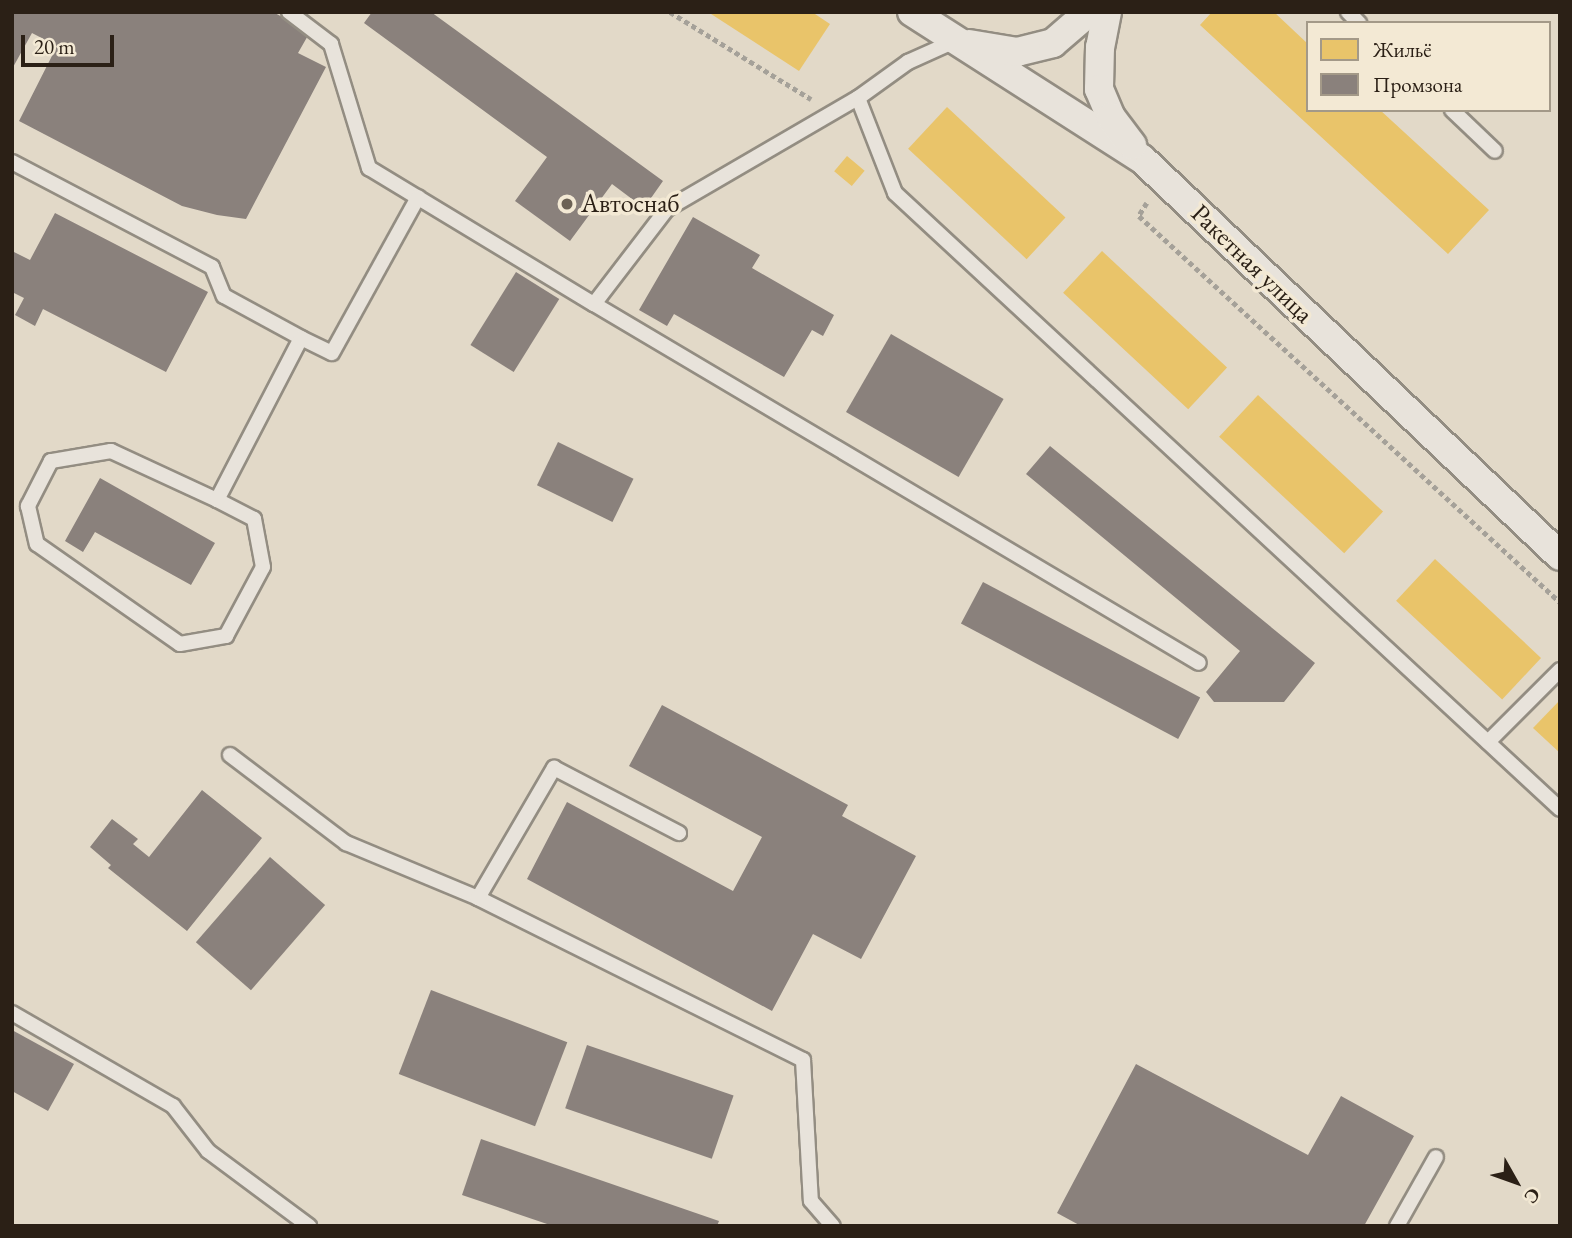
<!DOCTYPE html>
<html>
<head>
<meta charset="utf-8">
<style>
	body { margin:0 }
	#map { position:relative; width:1572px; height:1238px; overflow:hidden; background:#e2d9c8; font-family:"EB Garamond",serif }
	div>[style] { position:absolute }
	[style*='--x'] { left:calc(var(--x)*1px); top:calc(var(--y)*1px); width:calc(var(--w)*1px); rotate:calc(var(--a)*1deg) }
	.homes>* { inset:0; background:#e9c46a; transform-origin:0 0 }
	.industry>* { inset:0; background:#8a817c; transform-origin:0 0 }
	.path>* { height:4.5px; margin-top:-2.25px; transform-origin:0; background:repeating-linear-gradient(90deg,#a5a199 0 5px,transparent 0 8.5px) }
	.roads { filter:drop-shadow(2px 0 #938d82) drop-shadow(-2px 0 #938d82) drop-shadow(0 2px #938d82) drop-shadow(0 -2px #938d82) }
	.lane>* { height:14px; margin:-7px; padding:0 7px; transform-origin:7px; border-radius:7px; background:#e8e3db }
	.street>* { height:28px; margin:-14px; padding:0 14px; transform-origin:14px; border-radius:14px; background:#e8e3db }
	.dots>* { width:19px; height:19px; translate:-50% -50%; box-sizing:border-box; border:4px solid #f3e9d4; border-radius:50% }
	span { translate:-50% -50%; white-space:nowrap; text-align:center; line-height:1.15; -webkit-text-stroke:7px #f3e9d4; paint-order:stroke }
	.poi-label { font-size:26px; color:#2b2016 }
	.left { translate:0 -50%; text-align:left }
	.street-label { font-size:26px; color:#2b2016 }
	.frame { position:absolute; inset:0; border:14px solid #2b2016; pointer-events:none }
	.legend { position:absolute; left:1306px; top:21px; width:245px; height:91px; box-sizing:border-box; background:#f3e9d4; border:2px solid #a39988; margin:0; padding:9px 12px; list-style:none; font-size:21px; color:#2b2016 }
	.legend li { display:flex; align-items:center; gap:14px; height:35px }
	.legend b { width:35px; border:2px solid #a39988 }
	.north { position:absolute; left:1481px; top:1147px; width:70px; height:70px; -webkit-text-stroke:5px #f3e9d4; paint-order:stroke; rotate:130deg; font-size:19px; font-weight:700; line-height:28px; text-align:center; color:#2b2016 }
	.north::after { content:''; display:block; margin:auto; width:24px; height:32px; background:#2b2016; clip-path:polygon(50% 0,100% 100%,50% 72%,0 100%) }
	.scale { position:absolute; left:21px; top:35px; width:93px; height:32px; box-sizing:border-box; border:4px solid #2b2016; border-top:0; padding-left:9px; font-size:21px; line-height:24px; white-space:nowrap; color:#2b2016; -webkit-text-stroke:5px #f3e9d4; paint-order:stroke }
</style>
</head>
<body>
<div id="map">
	<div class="homes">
		<i style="clip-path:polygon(708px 12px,812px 12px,830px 24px,799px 71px)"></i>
		<i style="clip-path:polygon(1212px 12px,1274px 12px,1308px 44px,1308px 110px,1380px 110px,1489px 210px,1448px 254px,1200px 25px)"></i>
		<i style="left:947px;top:107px;width:162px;height:57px;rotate:43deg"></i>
		<i style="left:847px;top:156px;width:23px;height:20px;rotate:40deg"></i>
		<i style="left:1102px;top:251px;width:171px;height:57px;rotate:43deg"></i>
		<i style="left:1258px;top:395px;width:171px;height:57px;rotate:43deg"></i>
		<i style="left:1435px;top:559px;width:145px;height:57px;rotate:43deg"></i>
		<i style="clip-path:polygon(1560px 700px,1560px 753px,1533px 728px)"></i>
	</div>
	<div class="industry">
		<i style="clip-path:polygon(12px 12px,273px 12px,310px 32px,298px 53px,326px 67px,246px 219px,217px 215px,182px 206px,19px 121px,57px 46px,32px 33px,12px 69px)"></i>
		<i style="clip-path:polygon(372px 12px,431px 12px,663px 181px,644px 208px,612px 184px,570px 241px,515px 201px,547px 157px,364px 23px)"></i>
		<i style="clip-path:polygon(55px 213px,208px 292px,166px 372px,43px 309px,35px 326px,15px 315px,24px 298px,12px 292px,12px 251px,30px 260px)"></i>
		<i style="clip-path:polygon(693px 217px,760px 255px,752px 268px,834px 315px,823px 336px,812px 330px,784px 377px,674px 314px,667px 326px,639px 310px)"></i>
		<i style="left:516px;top:272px;width:51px;height:86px;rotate:32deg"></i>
		<i style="left:891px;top:334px;width:130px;height:90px;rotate:30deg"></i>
		<i style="left:558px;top:442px;width:84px;height:48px;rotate:26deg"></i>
		<i style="clip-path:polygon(1050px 446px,1315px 663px,1284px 702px,1214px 702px,1206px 692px,1240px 651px,1026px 474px)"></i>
		<i style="clip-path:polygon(100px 478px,215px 543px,191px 585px,95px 532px,83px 552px,65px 541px)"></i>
		<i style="left:983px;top:582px;width:246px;height:47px;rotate:28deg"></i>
		<i style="clip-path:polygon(662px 705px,848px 805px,842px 816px,916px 856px,861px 959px,813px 934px,772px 1011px,527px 879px,567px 802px,733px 891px,762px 837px,629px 766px)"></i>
		<i style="clip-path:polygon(202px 790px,262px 838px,187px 931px,108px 868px,111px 865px,90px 847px,112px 819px,138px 839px,133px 844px,149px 857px)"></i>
		<i style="left:270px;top:857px;width:73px;height:113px;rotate:41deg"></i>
		<i style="left:431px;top:990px;width:146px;height:90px;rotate:21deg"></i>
		<i style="clip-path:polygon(12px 1030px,74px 1064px,48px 1111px,12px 1091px)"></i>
		<i style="left:587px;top:1045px;width:155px;height:67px;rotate:19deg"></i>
		<i style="clip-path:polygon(1136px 1064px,1308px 1155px,1341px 1096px,1414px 1136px,1364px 1226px,1081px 1226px,1057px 1213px)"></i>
		<i style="clip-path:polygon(481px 1139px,719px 1221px,717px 1226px,553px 1226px,462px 1195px)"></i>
	</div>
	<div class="path">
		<i style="--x:670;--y:12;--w:166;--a:31.7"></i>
		<i style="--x:1147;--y:203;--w:15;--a:122"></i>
		<i style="--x:1139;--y:216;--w:571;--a:42.52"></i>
	</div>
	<div class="roads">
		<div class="lane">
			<i style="--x:289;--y:12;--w:53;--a:37.3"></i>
			<i style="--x:331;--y:44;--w:130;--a:73"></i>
			<i style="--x:369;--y:168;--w:263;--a:31.2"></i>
			<i style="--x:594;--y:304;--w:120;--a:-52.5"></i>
			<i style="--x:667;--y:209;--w:221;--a:-30.2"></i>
			<i style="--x:858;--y:98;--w:62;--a:-35.8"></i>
			<i style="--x:908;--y:62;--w:51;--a:-24.1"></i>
			<i style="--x:1348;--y:12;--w:16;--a:45"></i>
			<i style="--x:858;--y:98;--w:102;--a:68.7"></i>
			<i style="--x:895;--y:193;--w:906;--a:42.81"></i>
			<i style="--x:1452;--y:110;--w:59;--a:43.6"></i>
			<i style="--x:12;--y:162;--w:226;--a:27.7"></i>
			<i style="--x:212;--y:267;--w:31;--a:68"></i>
			<i style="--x:224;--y:296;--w:88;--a:28.6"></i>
			<i style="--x:594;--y:304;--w:703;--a:30.68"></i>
			<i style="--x:217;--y:500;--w:117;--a:-155.2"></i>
			<i style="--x:111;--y:451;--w:61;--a:170.5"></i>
			<i style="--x:51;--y:461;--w:51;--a:117.1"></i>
			<i style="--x:28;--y:506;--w:39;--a:77"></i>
			<i style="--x:37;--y:544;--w:174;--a:35"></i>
			<i style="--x:180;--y:644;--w:47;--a:-9.9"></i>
			<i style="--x:226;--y:636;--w:78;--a:-61.8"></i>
			<i style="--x:263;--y:567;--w:49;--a:-100.6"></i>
			<i style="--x:254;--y:519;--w:42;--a:-152.8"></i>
			<i style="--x:217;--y:500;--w:182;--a:-62.6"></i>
			<i style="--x:301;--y:338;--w:34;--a:26"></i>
			<i style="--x:332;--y:353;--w:178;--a:-61.1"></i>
			<i style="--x:1488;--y:742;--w:102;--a:-45"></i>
			<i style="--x:230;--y:755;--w:146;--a:37.2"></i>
			<i style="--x:346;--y:843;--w:143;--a:22.6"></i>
			<i style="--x:478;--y:898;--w:363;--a:26.5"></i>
			<i style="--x:803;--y:1060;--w:141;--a:86.8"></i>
			<i style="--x:811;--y:1201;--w:33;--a:49"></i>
			<i style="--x:478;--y:898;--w:151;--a:-59.7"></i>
			<i style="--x:554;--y:768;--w:141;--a:27.5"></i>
			<i style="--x:12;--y:1013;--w:186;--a:30"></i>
			<i style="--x:173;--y:1106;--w:57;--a:52.1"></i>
			<i style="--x:208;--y:1151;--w:126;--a:36.6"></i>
			<i style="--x:1397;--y:1226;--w:79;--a:-60.5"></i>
		</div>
		<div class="street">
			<i style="--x:912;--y:12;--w:273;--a:32.6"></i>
			<i style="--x:1142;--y:159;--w:576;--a:43.52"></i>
			<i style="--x:1107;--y:12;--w:36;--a:101"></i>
			<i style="--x:1100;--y:47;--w:42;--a:91.4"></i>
			<i style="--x:1099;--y:89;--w:30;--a:67"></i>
			<i style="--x:1111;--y:117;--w:35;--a:53"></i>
			<i style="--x:969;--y:44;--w:49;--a:9.5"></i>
			<i style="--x:1017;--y:52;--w:37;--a:-14"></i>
			<i style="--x:1053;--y:43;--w:48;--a:-40.7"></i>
		</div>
	</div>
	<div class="dots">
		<i style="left:567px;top:204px;background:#6b6154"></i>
	</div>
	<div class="poi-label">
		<span class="left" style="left:581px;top:204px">Автоснаб</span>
	</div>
	<div class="street-label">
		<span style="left:1252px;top:264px;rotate:44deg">Ракетная улица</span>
	</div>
	<div class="frame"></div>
	<ul class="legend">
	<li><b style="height:19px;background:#e9c46a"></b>Жильё</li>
	<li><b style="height:19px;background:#8a817c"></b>Промзона</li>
	</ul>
	<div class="north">С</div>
	<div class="scale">20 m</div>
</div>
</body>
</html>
